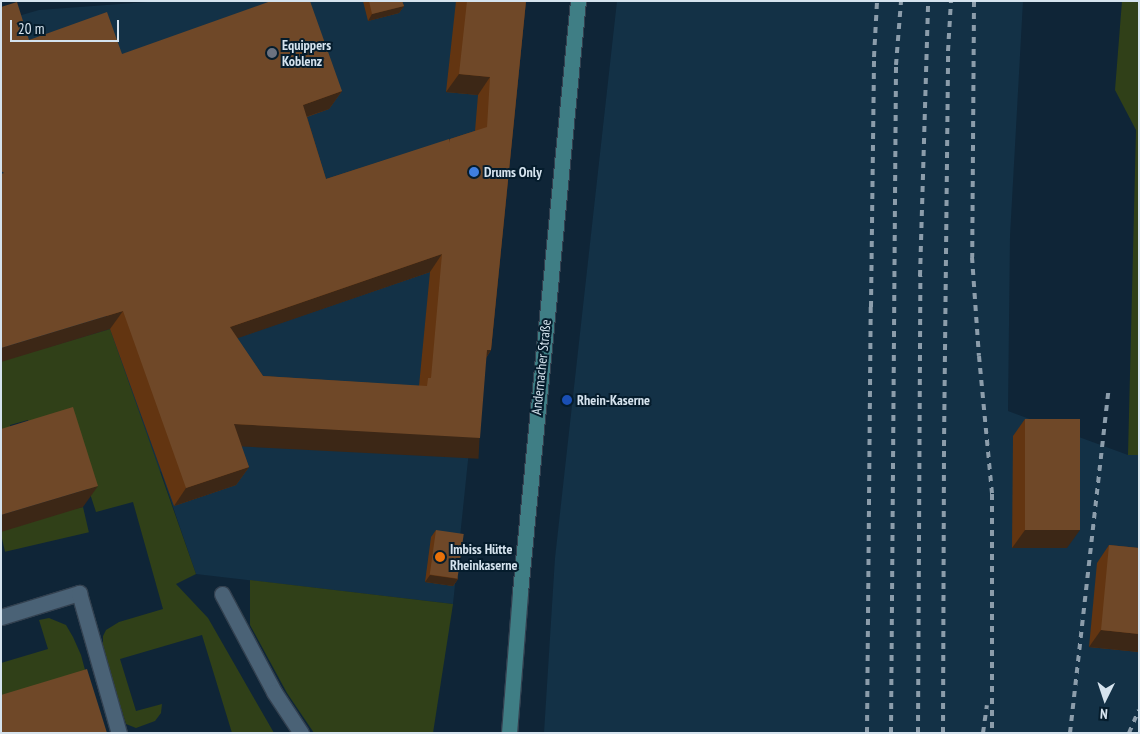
<!DOCTYPE html>
<html>
<head>
<meta charset="utf-8">
<style>
	body { margin:0 }
	#map { position:relative; width:1140px; height:734px; overflow:hidden; background:#0f2537; font-family:"PT Sans Narrow",sans-serif }
	div>[style] { position:absolute }
	[style*='--x'] { left:calc(var(--x)*1px); top:calc(var(--y)*1px); width:calc(var(--w)*1px); rotate:calc(var(--a)*1deg) }
	.built>* { inset:0; background:#133146 }
	.green>* { inset:0; background:#304018; transform-origin:0 0 }
	.roads { filter:drop-shadow(1px 0 #334150) drop-shadow(-1px 0 #334150) drop-shadow(0 1px #334150) drop-shadow(0 -1px #334150) }
	.lane>* { height:15px; margin:-7.5px; padding:0 7.5px; transform-origin:7.5px; border-radius:7.5px; background:#4a6276 }
	.secondary>* { height:15px; margin:-7.5px; padding:0 7.5px; transform-origin:7.5px; border-radius:7.5px; background:#3f7e85 }
	.rail>* { height:4px; margin-top:-2px; transform-origin:0; background:repeating-linear-gradient(90deg,#8c9dab 0 6px,transparent 0 12px) }
	.wall>* { inset:0; background:#633511 }
	.shaded-wall>* { inset:0; background:#3c2716; transform-origin:0 0 }
	.building>* { inset:0; background:#6f4828; transform-origin:0 0 }
	.dots>* { width:14px; height:14px; translate:-50% -50%; box-sizing:border-box; border:2px solid #051c2c; border-radius:50% }
	span { translate:-50% -50%; white-space:nowrap; text-align:center; line-height:1.15; -webkit-text-stroke:4px #051c2c; paint-order:stroke }
	.poi-label { font-size:14px; color:#d5e3ee; font-weight:700 }
	.left { translate:0 -50%; text-align:left }
	.street-label { font-size:14px; color:#d5e3ee }
	.frame { position:absolute; inset:0; border:2px solid #d5e3ee; pointer-events:none }
	.north { position:absolute; left:1080px; top:674px; width:50px; height:50px; -webkit-text-stroke:4px #051c2c; paint-order:stroke; rotate:184deg; font-size:14px; font-weight:700; line-height:20px; text-align:center; color:#d5e3ee }
	.north::after { content:''; display:block; margin:auto; width:18px; height:22px; background:#d5e3ee; clip-path:polygon(50% 0,100% 100%,50% 72%,0 100%) }
	.scale { position:absolute; left:10px; top:20px; width:109px; height:22px; box-sizing:border-box; border:2px solid #d5e3ee; border-top:0; padding-left:6px; font-size:15px; line-height:18px; white-space:nowrap; color:#d5e3ee; -webkit-text-stroke:4px #051c2c; paint-order:stroke }
</style>
</head>
<body>
<div id="map">
	<div class="built">
		<i style="clip-path:polygon(161px 1px,516px 1px,453px 604px,196px 574px,161px 472px,1px 361px,1px 21px,39px 10px)"></i>
		<i style="clip-path:polygon(617px 1px,1023px 1px,1010px 236px,1008px 411px,1128px 455px,1139px 455px,1139px 733px,544px 733px,555px 558px)"></i>
	</div>
	<div class="green">
		<i style="clip-path:polygon(1122px 1px,1139px 1px,1139px 455px,1128px 455px,1136px 130px,1115px 90px)"></i>
		<i style="clip-path:polygon(110px 329px,196px 574px,176px 584px,208px 618px,274px 733px,232px 733px,202px 635px,120px 659px,136px 711px,162px 704px,161px 713px,155px 721px,136px 728px,126px 724px,103px 650px,103px 636px,106px 630px,119px 622px,163px 609px,133px 502px,96px 512px,79px 460px,34px 436px,28px 420px,10px 425px,15px 442px,1px 446px,1px 361px)"></i>
		<i style="left:83px;top:507px;width:26px;height:86px;rotate:77deg"></i>
		<i style="clip-path:polygon(250px 580px,453px 604px,433px 733px,314px 733px,287px 693px,250px 625px)"></i>
		<i style="clip-path:polygon(49px 618px,66px 625px,73px 637px,81px 655px,102px 733px,1px 712px,1px 663px,48px 649px,39px 620px)"></i>
	</div>
	<div class="roads">
		<div class="lane">
			<i style="--x:222;--y:594;--w:111;--a:62"></i>
			<i style="--x:274;--y:692;--w:49;--a:56.6"></i>
			<i style="--x:1;--y:617;--w:82;--a:-17.1"></i>
			<i style="--x:79;--y:593;--w:146;--a:74.1"></i>
		</div>
		<div class="secondary">
			<i style="--x:509;--y:733;--w:141;--a:-85.5"></i>
			<i style="--x:520;--y:592;--w:594;--a:-84.4"></i>
		</div>
	</div>
	<div class="rail">
		<i style="--x:974;--y:1;--w:256;--a:90.4"></i>
		<i style="--x:972;--y:257;--w:99;--a:86"></i>
		<i style="--x:979;--y:356;--w:139;--a:84.6"></i>
		<i style="--x:992;--y:494;--w:239;--a:90"></i>
		<i style="--x:867;--y:733;--w:426;--a:-89.5"></i>
		<i style="--x:871;--y:307;--w:250;--a:-89.3"></i>
		<i style="--x:874;--y:57;--w:56;--a:-86.9"></i>
		<i style="--x:891;--y:733;--w:668;--a:-89.57"></i>
		<i style="--x:896;--y:65;--w:64;--a:-85.5"></i>
		<i style="--x:918;--y:733;--w:457;--a:-89.7"></i>
		<i style="--x:920;--y:276;--w:275;--a:-88.3"></i>
		<i style="--x:943;--y:733;--w:287;--a:-89.8"></i>
		<i style="--x:944;--y:446;--w:395;--a:-89.4"></i>
		<i style="--x:948;--y:51;--w:50;--a:-86.6"></i>
		<i style="--x:983;--y:733;--w:28;--a:-82"></i>
		<i style="--x:1070;--y:733;--w:348;--a:-83.6"></i>
		<i style="--x:1129;--y:733;--w:25;--a:-67"></i>
	</div>
	<div class="wall">
		<i style="clip-path:polygon(363px 1px,402px 1px,404px 6px,399px 13px,368px 21px)"></i>
		<i style="clip-path:polygon(evenodd,456px 1px,526px 1px,491px 350px,486px 358px,468px 456px,240px 443px,249px 467px,236px 485px,174px 506px,110px 329px,29px 40px,122px 54px,342px 91px,329px 109px,307px 117px,326px 179px,449px 140px,450px 139px,475px 131px,478px 95px,446px 92px,456px 1px,430px 272px,419px 386px,263px 376px,237px 338px,430px 272px)"></i>
		<i style="clip-path:polygon(1025px 419px,1067px 548px,1012px 548px,1013px 436px)"></i>
		<i style="clip-path:polygon(436px 530px,458px 579px,453px 586px,425px 582px,431px 537px)"></i>
		<i style="clip-path:polygon(1109px 545px,1139px 548px,1139px 652px,1089px 647px,1097px 563px)"></i>
	</div>
	<div class="shaded-wall">
		<i style="clip-path:polygon(404px 6px,399px 13px,368px 21px,372px 14px)"></i>
		<i style="clip-path:polygon(459px 74px,490px 77px,478px 95px,446px 92px)"></i>
		<i style="clip-path:polygon(342px 91px,329px 109px,291px 122px,303px 105px)"></i>
		<i style="clip-path:polygon(442px 254px,430px 272px,218px 345px,230px 327px)"></i>
		<i style="clip-path:polygon(123px 311px,110px 329px,1px 362px,1px 348px)"></i>
		<i style="clip-path:polygon(487px 350px,491px 350px,479px 368px)"></i>
		<i style="left:234px;top:424px;width:246px;height:22px;rotate:3deg"></i>
		<i style="clip-path:polygon(249px 467px,236px 485px,174px 506px,186px 488px)"></i>
		<i style="clip-path:polygon(98px 486px,83px 507px,1px 532px,1px 515px)"></i>
		<i style="clip-path:polygon(1025px 530px,1080px 530px,1067px 548px,1012px 548px)"></i>
		<i style="clip-path:polygon(430px 575px,458px 579px,453px 586px,425px 582px)"></i>
		<i style="clip-path:polygon(1101px 630px,1139px 634px,1139px 652px,1089px 647px)"></i>
	</div>
	<div class="building">
		<i style="clip-path:polygon(evenodd,271px 1px,310px 1px,342px 91px,303px 105px,326px 179px,449px 139px,449px 143px,450px 139px,487px 127px,490px 77px,459px 74px,467px 1px,526px 1px,491px 350px,487px 350px,480px 438px,234px 424px,249px 467px,186px 488px,123px 311px,1px 348px,1px 174px,4px 173px,1px 171px,1px 7px,17px 2px,29px 40px,107px 12px,122px 54px,271px 1px,442px 254px,431px 378px,428px 378px,427px 386px,263px 376px,230px 327px,442px 254px)"></i>
		<i style="clip-path:polygon(369px 1px,402px 1px,404px 6px,372px 14px)"></i>
		<i style="clip-path:polygon(73px 407px,98px 486px,1px 515px,1px 429px)"></i>
		<i style="left:1025px;top:419px;width:55px;height:111px"></i>
		<i style="left:436px;top:530px;width:28px;height:45px;rotate:8deg"></i>
		<i style="clip-path:polygon(1109px 545px,1139px 548px,1139px 634px,1101px 630px)"></i>
		<i style="clip-path:polygon(87px 669px,107px 733px,1px 733px,1px 695px)"></i>
	</div>
	<div class="dots">
		<i style="left:272px;top:53px;background:#6b7280"></i>
		<i style="left:474px;top:172px;background:#3f7fe0"></i>
		<i style="left:567px;top:400px;background:#1a4fb4"></i>
		<i style="left:440px;top:557px;background:#e8710a"></i>
	</div>
	<div class="poi-label">
		<span class="left" style="left:282px;top:53px">Equippers<br>Koblenz</span>
		<span class="left" style="left:484px;top:172px">Drums Only</span>
		<span class="left" style="left:577px;top:400px">Rhein-Kaserne</span>
		<span class="left" style="left:450px;top:557px">Imbiss Hütte<br>Rheinkaserne</span>
	</div>
	<div class="street-label">
		<span style="left:541px;top:367px;rotate:-84deg">Andernacher Straße</span>
	</div>
	<div class="frame"></div>
	<div class="north">N</div>
	<div class="scale">20 m</div>
</div>
</body>
</html>
